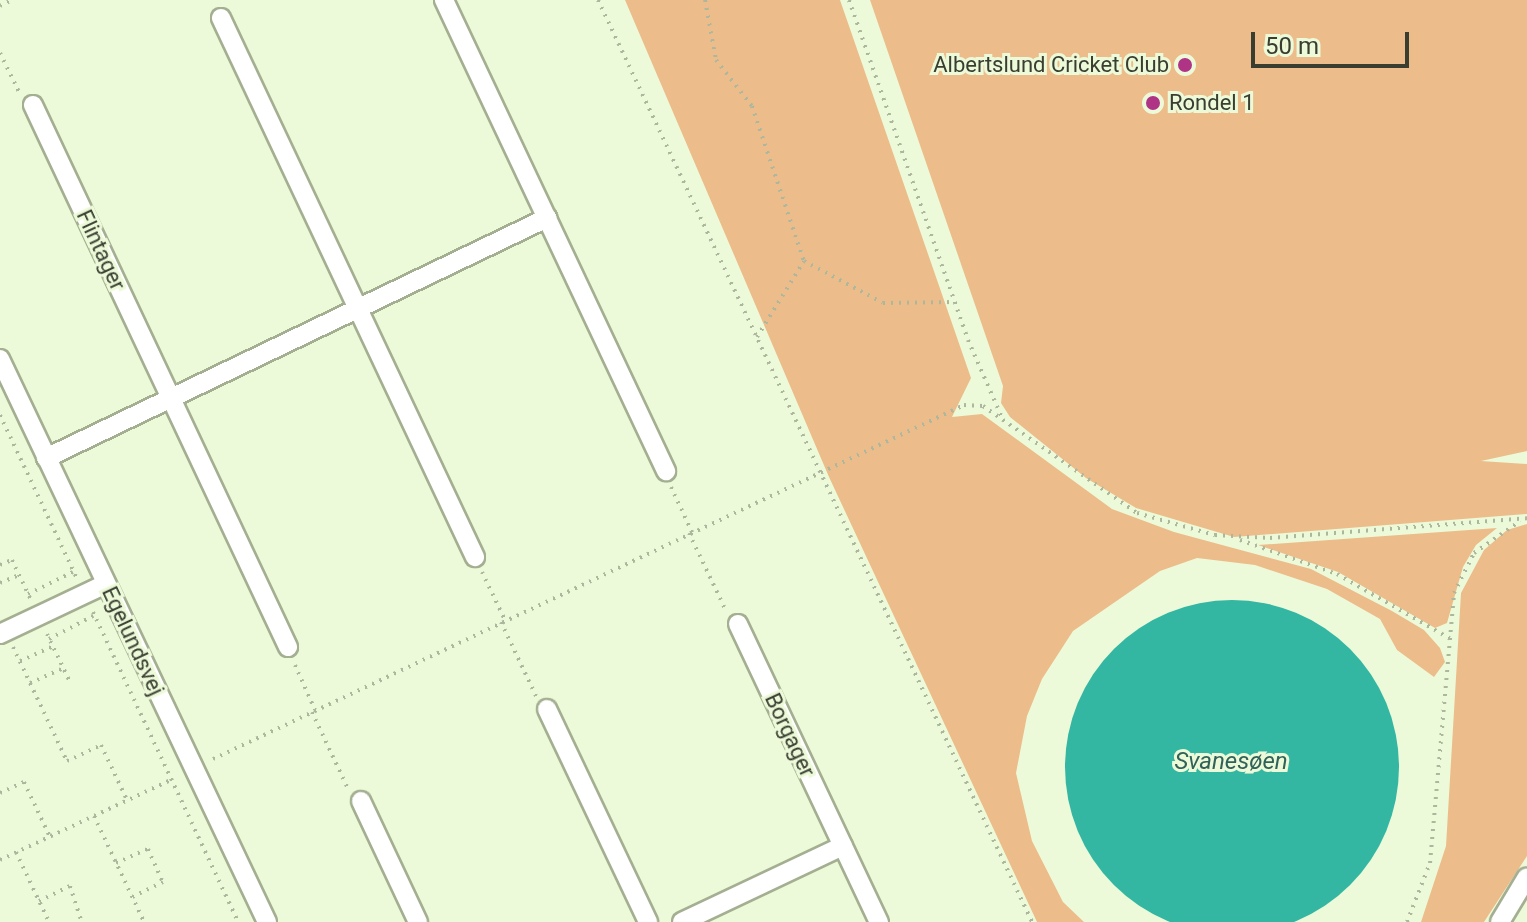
<!DOCTYPE html>
<html>
<head>
<meta charset="utf-8">
<style>
	body { margin:0 }
	#map { position:relative; width:1527px; height:922px; overflow:hidden; background:#edfad9; font-family:Roboto,sans-serif }
	div>[style] { position:absolute }
	[style*='--x'] { left:calc(var(--x)*1px); top:calc(var(--y)*1px); width:calc(var(--w)*1px); rotate:calc(var(--a)*1deg) }
	.green>* { inset:0; background:#ecbd8a }
	.water>* { inset:0; background:#33b7a3 }
	.round { border-radius:50% }
	.path>* { height:4px; margin-top:-2px; transform-origin:0; background:repeating-linear-gradient(90deg,#adb79d 0 2px,transparent 0 8px) }
	.roads { filter:drop-shadow(2px 0 #a4af91) drop-shadow(-2px 0 #a4af91) drop-shadow(0 2px #a4af91) drop-shadow(0 -2px #a4af91) }
	.minor>* { height:18px; margin:-9px; padding:0 9px; transform-origin:9px; border-radius:9px; background:#fff }
	.dots>* { width:22px; height:22px; translate:-50% -50%; box-sizing:border-box; border:4px solid #edfad9; border-radius:50% }
	span { translate:-50% -50%; white-space:nowrap; text-align:center; line-height:1.15; -webkit-text-stroke:6px #edfad9; paint-order:stroke }
	.poi-label { font-size:22px; color:#393e31 }
	.right { translate:-100% -50%; text-align:right }
	.left { translate:0 -50%; text-align:left }
	.street-label { font-size:22px; color:#393e31 }
	.water-label { font-size:24px; color:#2f6259; font-style:italic }
	.scale { position:absolute; left:1251px; top:32px; width:158px; height:36px; box-sizing:border-box; border:4px solid #393e31; border-top:0; padding-left:10px; font-size:24px; line-height:28px; white-space:nowrap; color:#393e31; -webkit-text-stroke:6px #edfad9; paint-order:stroke }
</style>
</head>
<body>
<div id="map">
	<div class="green">
		<i style="clip-path:polygon(625px 0,840px 0,971px 378px,952px 417px,982px 414px,1112px 509px,1174px 532px,1311px 569px,1392px 611px,1424px 630px,1440px 648px,1445px 662px,1434px 677px,1397px 650px,1380px 619px,1327px 589px,1255px 565px,1197px 558px,1160px 571px,1073px 631px,1042px 679px,1027px 716px,1016px 773px,1032px 841px,1063px 902px,1084px 922px,1037px 922px,829px 477px)"></i>
		<i style="clip-path:polygon(870px 0,1527px 0,1527px 451px,1481px 461px,1527px 464px,1527px 514px,1234px 537px,1136px 508px,1086px 478px,1010px 417px,1001px 403px,1003px 386px)"></i>
		<i style="clip-path:polygon(1527px 524px,1527px 856px,1484px 922px,1421px 922px,1446px 846px,1461px 593px,1484px 550px,1507px 530px)"></i>
		<i style="clip-path:polygon(1497px 528px,1476px 545px,1463px 567px,1447px 623px,1435px 628px,1338px 572px,1258px 545px)"></i>
	</div>
	<div class="water">
		<i class="round" style="left:1065px;top:600px;width:334px;height:334px"></i>
	</div>
	<div class="path">
		<i style="--x:598;--y:0;--w:1019;--a:64.79"></i>
		<i style="--x:705;--y:0;--w:61;--a:79.6"></i>
		<i style="--x:716;--y:60;--w:58;--a:52"></i>
		<i style="--x:752;--y:106;--w:163;--a:71.5"></i>
		<i style="--x:804;--y:261;--w:89;--a:28"></i>
		<i style="--x:883;--y:303;--w:72;--a:-0.8"></i>
		<i style="--x:849;--y:0;--w:360;--a:70.7"></i>
		<i style="--x:968;--y:340;--w:85;--a:66.4"></i>
		<i style="--x:0;--y:6;--w:13;--a:-27"></i>
		<i style="--x:0;--y:53;--w:46;--a:64"></i>
		<i style="--x:757;--y:337;--w:89;--a:-58.3"></i>
		<i style="--x:0;--y:415;--w:181;--a:64.8"></i>
		<i style="--x:671;--y:487;--w:50;--a:65"></i>
		<i style="--x:689;--y:533;--w:86;--a:64.6"></i>
		<i style="--x:1240;--y:540;--w:103;--a:19.3"></i>
		<i style="--x:1337;--y:574;--w:131;--a:29.7"></i>
		<i style="--x:0;--y:565;--w:13;--a:-23"></i>
		<i style="--x:12;--y:560;--w:44;--a:64.6"></i>
		<i style="--x:482;--y:572;--w:53;--a:64.4"></i>
		<i style="--x:0;--y:583;--w:21;--a:-23"></i>
		<i style="--x:28;--y:594;--w:50;--a:-26.1"></i>
		<i style="--x:93;--y:612;--w:342;--a:64.9"></i>
		<i style="--x:501;--y:622;--w:82;--a:64.7"></i>
		<i style="--x:47;--y:634;--w:53;--a:64.4"></i>
		<i style="--x:49;--y:639;--w:50;--a:-27.6"></i>
		<i style="--x:13;--y:647;--w:126;--a:64.7"></i>
		<i style="--x:67;--y:761;--w:38;--a:-25"></i>
		<i style="--x:101;--y:745;--w:61;--a:64.7"></i>
		<i style="--x:20;--y:661;--w:36;--a:-24"></i>
		<i style="--x:295;--y:665;--w:49;--a:66"></i>
		<i style="--x:30;--y:683;--w:36;--a:-24"></i>
		<i style="--x:312;--y:712;--w:85;--a:64.9"></i>
		<i style="--x:213;--y:759;--w:830;--a:-25.24"></i>
		<i style="--x:964;--y:405;--w:19;--a:3"></i>
		<i style="--x:983;--y:406;--w:188;--a:34.8"></i>
		<i style="--x:1137;--y:513;--w:81;--a:15.8"></i>
		<i style="--x:1215;--y:535;--w:55;--a:3.1"></i>
		<i style="--x:1270;--y:538;--w:258;--a:-4.4"></i>
		<i style="--x:0;--y:793;--w:26;--a:-25"></i>
		<i style="--x:24;--y:782;--w:61;--a:64.7"></i>
		<i style="--x:94;--y:816;--w:117;--a:64.7"></i>
		<i style="--x:16;--y:852;--w:77;--a:64.8"></i>
		<i style="--x:0;--y:860;--w:187;--a:-25.1"></i>
		<i style="--x:116;--y:863;--w:35;--a:-24"></i>
		<i style="--x:148;--y:849;--w:36;--a:66"></i>
		<i style="--x:163;--y:882;--w:34;--a:154"></i>
		<i style="--x:39;--y:901;--w:34;--a:-26"></i>
		<i style="--x:70;--y:886;--w:38;--a:72"></i>
		<i style="--x:1407;--y:922;--w:63;--a:-68.7"></i>
		<i style="--x:1430;--y:863;--w:271;--a:-84.9"></i>
		<i style="--x:1454;--y:593;--w:45;--a:-63.4"></i>
		<i style="--x:1474;--y:553;--w:56;--a:-34.8"></i>
	</div>
	<div class="roads">
		<div class="minor">
			<i style="--x:444;--y:0;--w:521;--a:64.76"></i>
			<i style="--x:221;--y:18;--w:596;--a:64.77"></i>
			<i style="--x:33;--y:105;--w:599;--a:64.8"></i>
			<i style="--x:0;--y:359;--w:623;--a:64.63"></i>
			<i style="--x:46;--y:458;--w:556;--a:-25.6"></i>
			<i style="--x:738;--y:624;--w:330;--a:64.7"></i>
			<i style="--x:0;--y:634;--w:117;--a:-25.3"></i>
			<i style="--x:547;--y:709;--w:236;--a:64.6"></i>
			<i style="--x:361;--y:801;--w:134;--a:64.8"></i>
			<i style="--x:682;--y:922;--w:178;--a:-25.3"></i>
			<i style="--x:1500;--y:922;--w:52;--a:-59"></i>
		</div>
	</div>
	<div class="dots">
		<i style="left:1185px;top:65px;background:#b03486"></i>
		<i style="left:1153px;top:103px;background:#b03486"></i>
	</div>
	<div class="poi-label">
		<span class="right" style="left:1169px;top:65px">Albertslund Cricket Club</span>
		<span class="left" style="left:1169px;top:103px">Rondel 1</span>
	</div>
	<div class="street-label">
		<span style="left:101px;top:250px;rotate:65deg">Flintager</span>
		<span style="left:133px;top:641px;rotate:65deg">Egelundsvej</span>
		<span style="left:790px;top:735px;rotate:65deg">Borgager</span>
	</div>
	<div class="water-label">
		<span style="left:1231px;top:762px">Svanesøen</span>
	</div>
	<div class="scale">50 m</div>
</div>
</body>
</html>
